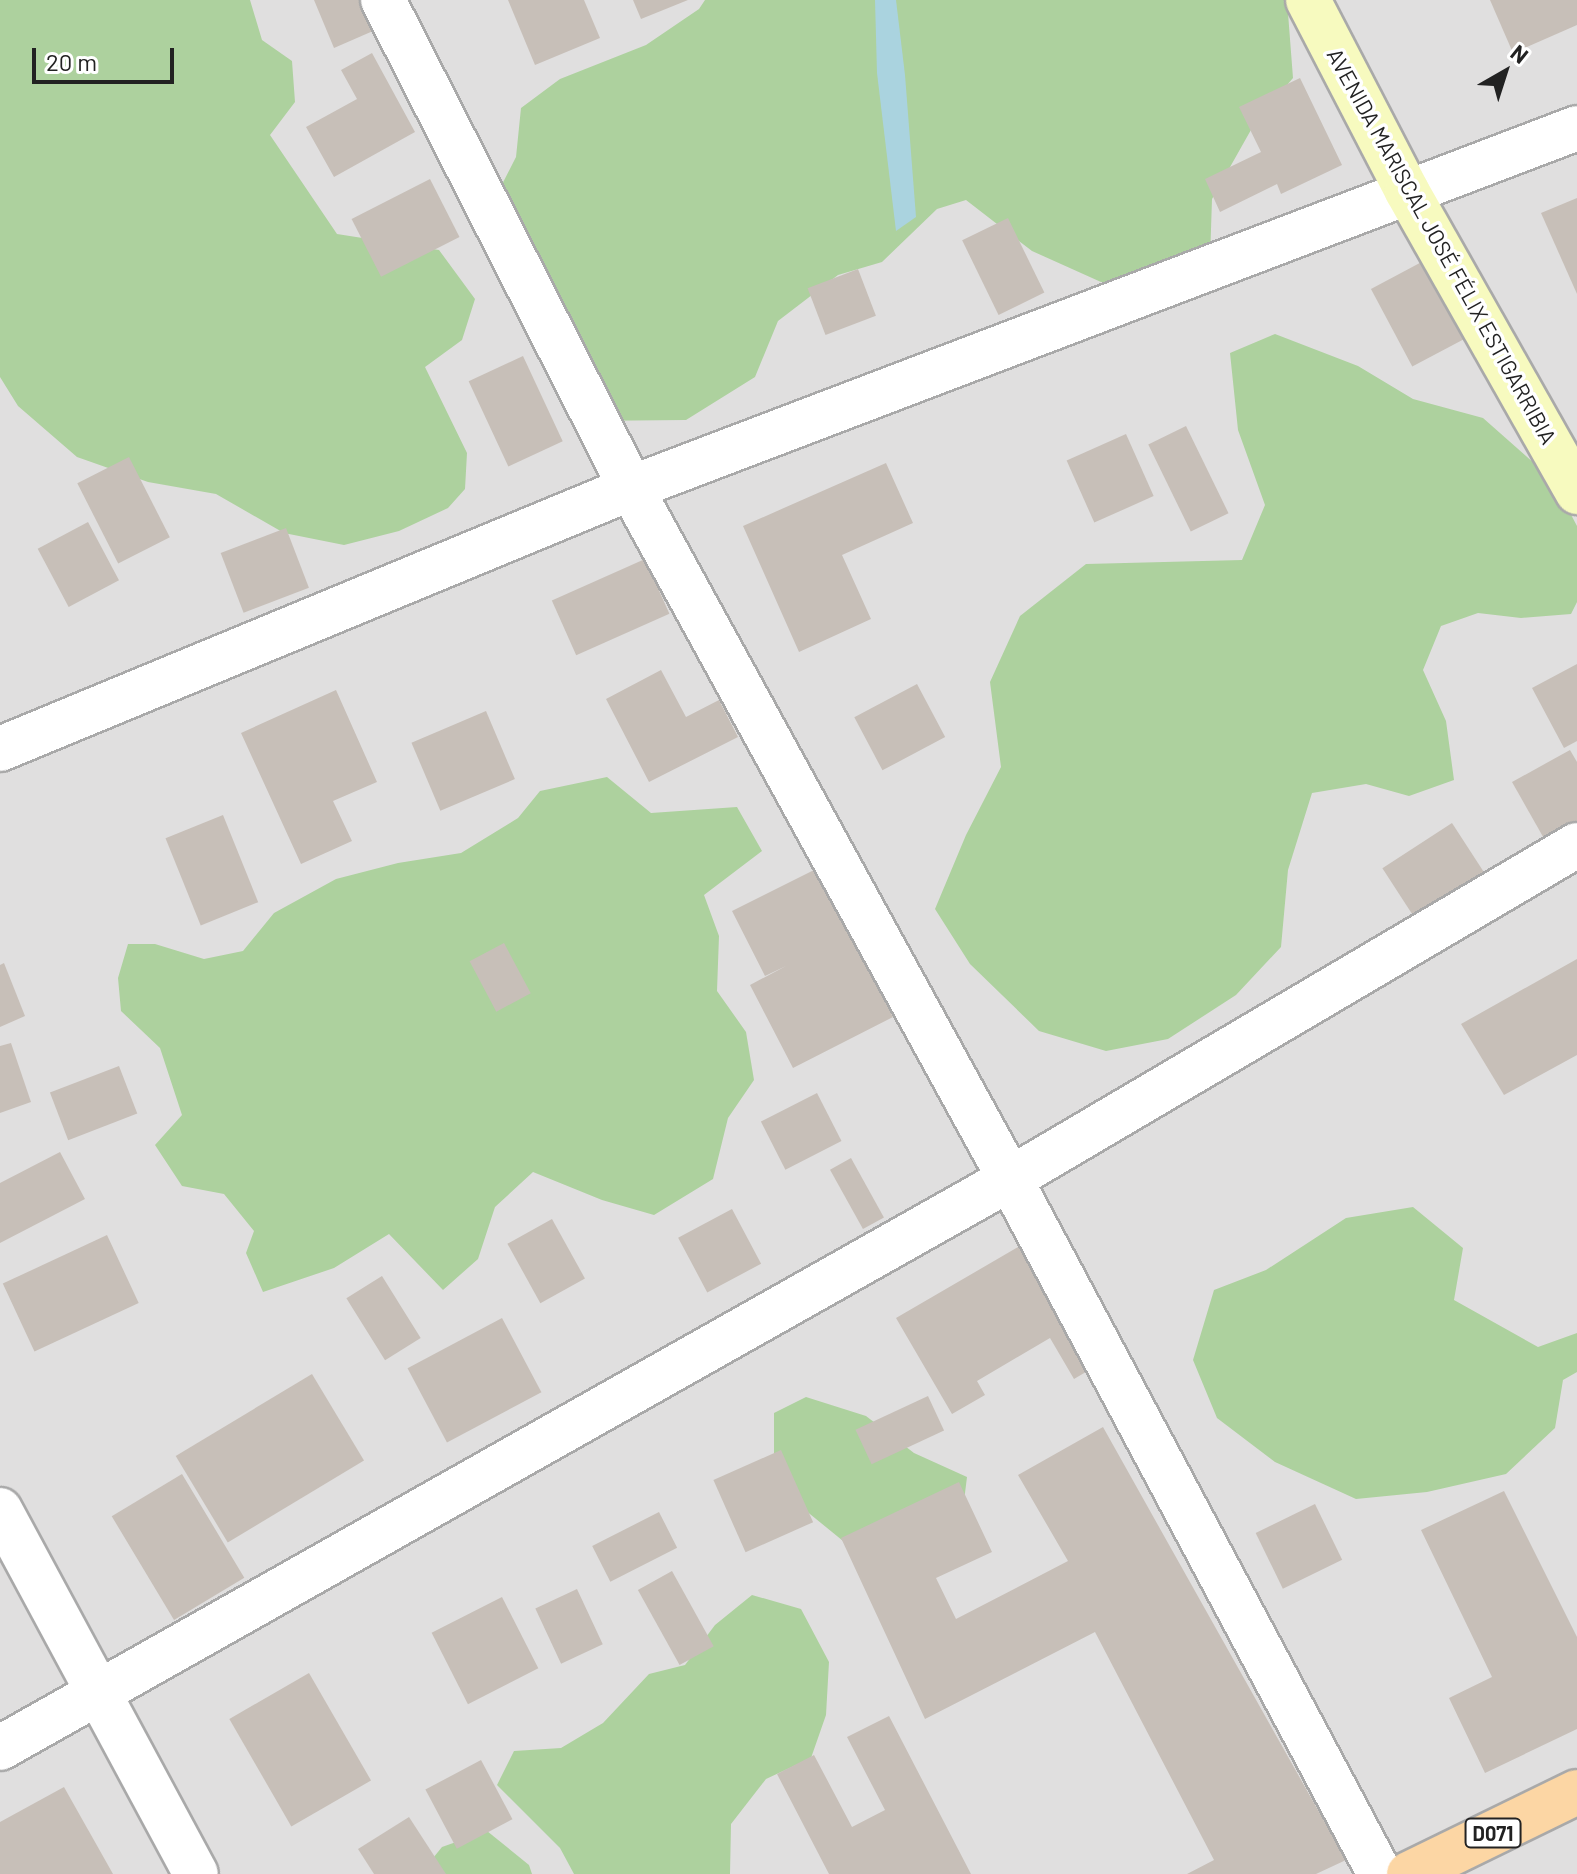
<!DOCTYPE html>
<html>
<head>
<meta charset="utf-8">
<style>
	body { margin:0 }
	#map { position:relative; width:1577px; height:1874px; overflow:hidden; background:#f2efe9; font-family:Barlow,sans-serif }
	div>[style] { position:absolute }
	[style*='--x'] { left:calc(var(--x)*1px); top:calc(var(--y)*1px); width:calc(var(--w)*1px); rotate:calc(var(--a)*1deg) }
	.residential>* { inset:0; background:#e0dfdf; transform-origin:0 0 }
	.forest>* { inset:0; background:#add19e }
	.water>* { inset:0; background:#aad3df }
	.building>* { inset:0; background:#c7bfb8; transform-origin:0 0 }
	.roads { filter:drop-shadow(2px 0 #a9a9a9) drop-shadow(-2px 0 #a9a9a9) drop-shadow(0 2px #a9a9a9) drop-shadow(0 -2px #a9a9a9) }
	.minor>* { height:44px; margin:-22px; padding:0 22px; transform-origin:22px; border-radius:22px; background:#fff }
	.secondary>* { height:44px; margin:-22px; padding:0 22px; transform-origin:22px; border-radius:22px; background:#f7fabf }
	.primary>* { height:44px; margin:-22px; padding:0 22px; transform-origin:22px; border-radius:22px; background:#fcd6a4 }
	span { translate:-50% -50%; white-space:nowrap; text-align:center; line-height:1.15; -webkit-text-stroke:7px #fff; paint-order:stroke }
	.shield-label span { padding:2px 6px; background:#fff; border:2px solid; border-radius:6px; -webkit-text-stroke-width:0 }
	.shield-label { font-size:20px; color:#222; font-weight:700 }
	.street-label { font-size:22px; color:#222 }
	.north { position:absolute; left:1465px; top:32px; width:80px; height:80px; -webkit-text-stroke:6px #fff; paint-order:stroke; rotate:39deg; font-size:22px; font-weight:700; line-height:32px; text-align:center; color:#222 }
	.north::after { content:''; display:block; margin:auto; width:28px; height:36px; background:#222; clip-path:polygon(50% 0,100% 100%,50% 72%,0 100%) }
	.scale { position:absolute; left:32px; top:48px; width:142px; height:36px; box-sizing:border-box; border:4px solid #222; border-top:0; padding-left:10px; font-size:24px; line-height:28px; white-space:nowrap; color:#222; -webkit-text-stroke:6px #fff; paint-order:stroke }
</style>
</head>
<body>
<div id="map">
	<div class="residential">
		<i style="left:0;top:0;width:1577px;height:1874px"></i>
	</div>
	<div class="forest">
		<i style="clip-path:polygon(0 0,250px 0,262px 40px,292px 61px,295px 102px,270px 135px,337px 234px,439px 250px,475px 299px,462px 340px,425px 367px,467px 453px,465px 489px,448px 508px,399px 531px,344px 545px,284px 533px,216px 494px,148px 482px,77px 457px,18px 406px,0 377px)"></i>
		<i style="clip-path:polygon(705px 0,1287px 0,1293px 78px,1256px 121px,1212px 199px,1210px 260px,1176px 288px,1101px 282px,1032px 251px,966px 200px,937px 209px,882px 262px,838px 275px,778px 321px,755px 377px,686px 420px,579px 421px,491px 206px,516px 157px,521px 108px,560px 79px,646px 45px,699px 9px)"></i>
		<i style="clip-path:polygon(1275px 334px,1358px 366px,1413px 399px,1483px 418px,1552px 479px,1577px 526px,1577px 602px,1571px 614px,1521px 618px,1478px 613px,1441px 626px,1423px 670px,1446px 721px,1454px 780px,1409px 796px,1366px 784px,1312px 793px,1288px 870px,1281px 947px,1236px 995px,1168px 1039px,1106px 1051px,1039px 1031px,970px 964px,935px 909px,966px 835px,1001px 767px,990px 682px,1020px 616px,1086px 564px,1242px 560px,1265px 505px,1238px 430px,1230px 353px)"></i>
		<i style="clip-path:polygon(607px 777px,651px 813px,737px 807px,762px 851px,704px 895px,719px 936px,717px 991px,746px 1032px,754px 1080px,728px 1118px,713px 1179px,654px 1215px,602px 1200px,533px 1172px,495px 1207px,478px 1259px,443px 1290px,389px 1234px,334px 1268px,263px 1292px,246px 1253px,254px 1231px,224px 1194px,182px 1186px,155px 1145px,182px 1115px,160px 1048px,121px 1011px,118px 978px,128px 944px,155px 944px,204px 959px,243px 951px,274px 913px,336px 879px,398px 863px,461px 853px,518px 818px,540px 791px)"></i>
		<i style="clip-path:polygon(1413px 1207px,1463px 1248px,1454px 1300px,1538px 1347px,1577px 1333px,1577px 1372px,1563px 1380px,1555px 1428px,1506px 1474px,1427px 1492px,1356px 1499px,1275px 1462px,1217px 1418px,1193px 1360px,1214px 1290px,1266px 1270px,1346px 1218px)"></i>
		<i style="clip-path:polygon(806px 1397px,866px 1416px,914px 1453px,967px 1477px,963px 1509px,848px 1545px,805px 1510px,774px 1461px,774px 1413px)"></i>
		<i style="clip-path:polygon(752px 1595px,801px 1609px,829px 1662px,826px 1715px,811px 1758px,766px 1779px,731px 1824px,730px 1874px,574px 1874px,560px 1848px,497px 1785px,514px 1751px,561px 1748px,603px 1723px,649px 1674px,685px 1665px,715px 1625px)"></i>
		<i style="clip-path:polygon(487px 1831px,529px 1865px,532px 1874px,420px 1874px,442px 1847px)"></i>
	</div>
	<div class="water">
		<i style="clip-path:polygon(875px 0,896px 0,905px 75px,916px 217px,896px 231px,877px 73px)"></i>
	</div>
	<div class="building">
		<i style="clip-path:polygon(314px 0,360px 0,373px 31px,334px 48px)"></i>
		<i style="clip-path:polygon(508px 0,584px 0,600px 38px,535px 65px)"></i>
		<i style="clip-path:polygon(633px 0,688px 0,641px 19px)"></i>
		<i style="clip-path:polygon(1490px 0,1577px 0,1577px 25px,1513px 53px)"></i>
		<i style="clip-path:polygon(372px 53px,415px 132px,334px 177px,306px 127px,357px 99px,341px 70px)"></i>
		<i style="clip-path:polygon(1300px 78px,1342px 165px,1281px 194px,1277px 184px,1220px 212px,1205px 179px,1261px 152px,1239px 107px)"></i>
		<i style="left:430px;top:179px;width:65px;height:88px;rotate:63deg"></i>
		<i style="clip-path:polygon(1577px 198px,1577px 294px,1541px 213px)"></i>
		<i style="left:1008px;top:218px;width:83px;height:51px;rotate:64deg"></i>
		<i style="left:1431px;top:257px;width:88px;height:68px;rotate:62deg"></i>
		<i style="left:858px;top:269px;width:50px;height:54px;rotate:69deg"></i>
		<i style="left:523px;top:356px;width:94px;height:60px;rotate:65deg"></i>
		<i style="left:1186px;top:426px;width:97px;height:42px;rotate:64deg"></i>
		<i style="left:1126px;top:434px;width:68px;height:65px;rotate:66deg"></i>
		<i style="left:129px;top:457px;width:90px;height:58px;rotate:63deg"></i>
		<i style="clip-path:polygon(886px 463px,913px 523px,842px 555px,871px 619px,799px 652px,743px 526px)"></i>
		<i style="left:88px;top:522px;width:66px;height:57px;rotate:62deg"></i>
		<i style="left:286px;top:528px;width:64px;height:70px;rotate:69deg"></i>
		<i style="left:645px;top:559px;width:60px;height:102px;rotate:66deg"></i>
		<i style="clip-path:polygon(1577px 664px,1577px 741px,1564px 748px,1532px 688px)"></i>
		<i style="clip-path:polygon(661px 670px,686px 717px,719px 700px,738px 737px,649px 782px,606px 699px)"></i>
		<i style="left:917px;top:684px;width:60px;height:71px;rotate:62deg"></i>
		<i style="clip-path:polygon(336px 690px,377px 782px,333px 801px,352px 841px,301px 864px,241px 733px)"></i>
		<i style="left:486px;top:711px;width:74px;height:81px;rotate:67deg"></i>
		<i style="clip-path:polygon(1570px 750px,1577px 762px,1577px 825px,1546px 842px,1512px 782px)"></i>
		<i style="left:223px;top:815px;width:94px;height:62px;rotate:68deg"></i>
		<i style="left:1452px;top:823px;width:59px;height:83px;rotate:57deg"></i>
		<i style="clip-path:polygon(816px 869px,893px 1017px,793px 1068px,750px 985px,786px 966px,765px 976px,732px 911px)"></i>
		<i style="left:504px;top:943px;width:57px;height:39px;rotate:62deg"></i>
		<i style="clip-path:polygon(1577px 959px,1577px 1055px,1504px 1095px,1461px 1024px)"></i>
		<i style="clip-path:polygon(4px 963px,25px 1016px,0 1027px,0 965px)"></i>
		<i style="clip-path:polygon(11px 1043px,31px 1102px,0 1113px,0 1046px)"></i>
		<i style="left:119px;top:1066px;width:51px;height:74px;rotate:69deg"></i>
		<i style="left:817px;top:1093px;width:54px;height:63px;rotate:63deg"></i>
		<i style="clip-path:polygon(60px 1152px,85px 1199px,0 1243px,0 1183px)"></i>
		<i style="left:851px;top:1158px;width:68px;height:24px;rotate:61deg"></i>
		<i style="left:732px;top:1209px;width:62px;height:61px;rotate:62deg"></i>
		<i style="left:552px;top:1219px;width:68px;height:51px;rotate:61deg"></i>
		<i style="left:107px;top:1235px;width:75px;height:115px;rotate:65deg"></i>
		<i style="clip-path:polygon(1025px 1243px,1096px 1366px,1074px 1379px,1050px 1338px,977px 1381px,985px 1395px,952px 1414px,896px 1318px)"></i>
		<i style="left:382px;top:1276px;width:73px;height:42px;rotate:58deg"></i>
		<i style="left:502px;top:1318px;width:84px;height:107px;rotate:62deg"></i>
		<i style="left:312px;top:1374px;width:101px;height:159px;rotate:59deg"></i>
		<i style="left:928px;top:1396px;width:38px;height:80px;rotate:65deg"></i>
		<i style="clip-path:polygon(1103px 1427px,1168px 1543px,1346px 1860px,1316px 1874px,1187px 1874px,1214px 1860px,1095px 1632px,925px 1719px,841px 1538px,959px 1482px,992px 1552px,936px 1578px,956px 1619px,1068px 1561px,1018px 1475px)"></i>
		<i style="left:781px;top:1450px;width:79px;height:74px;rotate:66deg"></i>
		<i style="left:182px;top:1474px;width:121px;height:82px;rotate:59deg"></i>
		<i style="clip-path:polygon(1504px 1491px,1577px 1637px,1577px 1729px,1485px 1773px,1449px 1698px,1492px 1677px,1421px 1530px)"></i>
		<i style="left:1315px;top:1504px;width:62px;height:66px;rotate:64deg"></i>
		<i style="left:659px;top:1512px;width:40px;height:75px;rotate:63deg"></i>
		<i style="left:672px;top:1571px;width:86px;height:39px;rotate:61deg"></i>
		<i style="left:577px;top:1589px;width:61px;height:46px;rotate:65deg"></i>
		<i style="left:502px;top:1597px;width:80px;height:79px;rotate:63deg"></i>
		<i style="left:309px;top:1673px;width:124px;height:92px;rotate:60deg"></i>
		<i style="clip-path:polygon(889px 1716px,971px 1874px,829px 1874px,777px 1774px,814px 1755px,852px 1827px,885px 1810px,847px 1737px)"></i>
		<i style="left:481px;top:1760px;width:67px;height:63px;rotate:62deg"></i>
		<i style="clip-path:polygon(64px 1787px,113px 1874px,0 1874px,0 1822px)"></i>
		<i style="clip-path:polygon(409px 1817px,446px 1874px,374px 1874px,358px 1849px)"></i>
	</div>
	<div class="roads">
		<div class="minor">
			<i style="--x:383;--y:0;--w:547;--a:63.06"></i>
			<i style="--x:631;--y:488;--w:788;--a:61.26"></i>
			<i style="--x:1010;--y:1179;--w:787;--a:61.97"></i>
			<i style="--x:0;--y:749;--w:683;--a:-22.47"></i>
			<i style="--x:631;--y:488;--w:1012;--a:-20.83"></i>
			<i style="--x:0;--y:1510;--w:413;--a:61.7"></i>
			<i style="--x:0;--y:1748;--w:1159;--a:-29.4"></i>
			<i style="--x:1010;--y:1179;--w:658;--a:-30.5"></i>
		</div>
		<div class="secondary">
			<i style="--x:1308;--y:0;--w:215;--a:62.6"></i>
			<i style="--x:1407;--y:191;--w:346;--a:60.5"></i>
		</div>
		<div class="primary">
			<i style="--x:1409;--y:1874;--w:187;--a:-26"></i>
		</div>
	</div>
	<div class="shield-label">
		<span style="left:1493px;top:1833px">D071</span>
	</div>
	<div class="street-label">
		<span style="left:1442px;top:246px;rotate:61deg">AVENIDA MARISCAL JOSÉ FÉLIX ESTIGARRIBIA</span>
	</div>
	<div class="north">N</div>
	<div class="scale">20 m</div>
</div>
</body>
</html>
